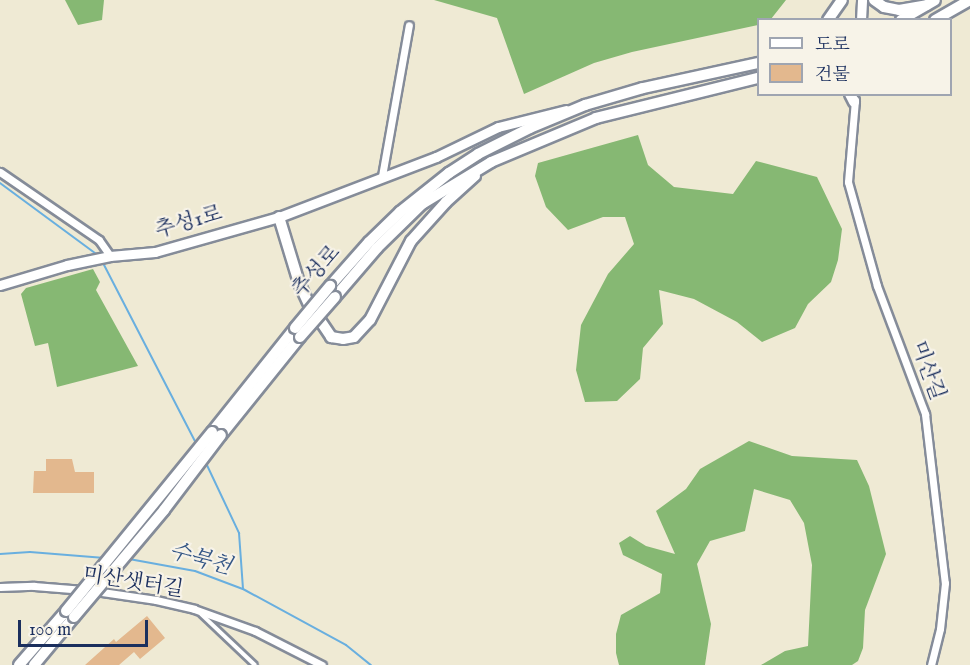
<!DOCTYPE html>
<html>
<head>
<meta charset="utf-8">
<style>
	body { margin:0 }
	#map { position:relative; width:970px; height:665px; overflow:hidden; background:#efead4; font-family:"IM FELL English","Noto Serif KR",serif }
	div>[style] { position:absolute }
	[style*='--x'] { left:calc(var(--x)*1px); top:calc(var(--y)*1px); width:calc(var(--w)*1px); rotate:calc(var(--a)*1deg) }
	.forest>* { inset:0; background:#86b873 }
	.stream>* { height:2px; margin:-1px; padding:0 1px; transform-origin:1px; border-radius:1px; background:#69afdf }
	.building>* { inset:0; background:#e3b88e }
	.roads { filter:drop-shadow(2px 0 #858c99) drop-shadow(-2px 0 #858c99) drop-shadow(0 2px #858c99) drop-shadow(0 -2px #858c99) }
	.service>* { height:4px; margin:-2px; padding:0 2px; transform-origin:2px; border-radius:2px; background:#fff }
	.minor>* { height:7px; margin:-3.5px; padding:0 3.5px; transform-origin:3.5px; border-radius:3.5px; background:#fff }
	.tertiary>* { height:9px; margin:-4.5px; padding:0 4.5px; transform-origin:4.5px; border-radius:4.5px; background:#fff }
	.primary>* { height:10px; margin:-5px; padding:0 5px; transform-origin:5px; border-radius:5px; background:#fff }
	.bridges { filter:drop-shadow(2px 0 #858c99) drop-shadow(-2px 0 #858c99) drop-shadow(0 2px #858c99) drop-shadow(0 -2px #858c99) }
	.primary-bridge>* { height:10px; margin:-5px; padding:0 5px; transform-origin:5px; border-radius:5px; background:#fff }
	span { translate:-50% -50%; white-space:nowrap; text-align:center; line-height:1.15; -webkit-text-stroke:4.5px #f7f3e8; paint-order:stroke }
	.street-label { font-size:21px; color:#1b2f5e }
	.water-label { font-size:22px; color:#325585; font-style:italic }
	.legend { position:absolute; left:757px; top:18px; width:195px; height:78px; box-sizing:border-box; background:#f7f3e8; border:2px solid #9fa5b1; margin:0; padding:8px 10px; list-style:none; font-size:18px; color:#1b2f5e }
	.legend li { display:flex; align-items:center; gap:12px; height:30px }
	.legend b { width:30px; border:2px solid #9fa5b1 }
	.scale { position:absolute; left:18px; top:620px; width:130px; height:27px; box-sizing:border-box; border:3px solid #1b2f5e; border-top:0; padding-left:8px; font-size:18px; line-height:21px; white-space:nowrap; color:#1b2f5e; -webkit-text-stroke:4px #f7f3e8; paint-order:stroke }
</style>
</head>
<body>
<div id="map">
	<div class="forest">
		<i style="clip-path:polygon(65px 0,104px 0,102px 20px,78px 25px)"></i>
		<i style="clip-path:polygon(434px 0,786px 0,771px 19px,758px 20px,758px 25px,632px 52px,594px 63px,524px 94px,497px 18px)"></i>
		<i style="clip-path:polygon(638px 135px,648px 165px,674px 187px,733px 194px,756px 161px,817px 177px,842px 229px,838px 260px,831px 282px,808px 304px,795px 328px,762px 342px,737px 322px,694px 299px,659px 290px,663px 324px,643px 348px,640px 379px,617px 401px,585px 402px,576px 370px,581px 325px,608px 274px,634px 244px,625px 217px,603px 217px,568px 230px,546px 207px,535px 176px,538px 163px)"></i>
		<i style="clip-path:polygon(93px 269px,100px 282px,96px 290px,138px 366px,57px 387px,48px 343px,35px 346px,21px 294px,26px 288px)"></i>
		<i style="clip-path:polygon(749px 441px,792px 456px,857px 460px,869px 486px,886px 554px,865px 610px,863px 648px,858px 661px,852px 665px,761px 665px,785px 651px,808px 646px,812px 565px,804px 523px,790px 500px,754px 489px,745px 531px,710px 541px,697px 564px,711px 624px,705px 665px,619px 665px,616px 653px,616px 634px,621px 615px,660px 593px,662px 574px,623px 555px,619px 543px,630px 536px,646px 546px,675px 554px,656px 511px,686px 489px,700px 469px)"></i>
	</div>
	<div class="stream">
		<i style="--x:0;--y:183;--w:123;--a:36.4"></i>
		<i style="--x:102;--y:261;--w:207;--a:62.7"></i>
		<i style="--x:205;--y:461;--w:80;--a:64.7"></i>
		<i style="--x:239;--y:533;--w:56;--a:85.9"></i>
		<i style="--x:0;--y:554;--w:30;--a:-4"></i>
		<i style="--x:30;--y:552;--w:75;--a:4.6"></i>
		<i style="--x:129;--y:559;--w:67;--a:10.3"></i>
		<i style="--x:195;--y:571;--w:51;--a:20.6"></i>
		<i style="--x:243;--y:589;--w:117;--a:28.5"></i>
		<i style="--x:346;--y:645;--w:32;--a:39"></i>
	</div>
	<div class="building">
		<i style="clip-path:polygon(46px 459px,72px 459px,75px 472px,94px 472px,94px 493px,33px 493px,34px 471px,46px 471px)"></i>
		<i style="clip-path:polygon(147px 616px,165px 638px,140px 659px,134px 652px,119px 665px,85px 665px,114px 639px,116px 642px)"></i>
	</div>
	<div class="roads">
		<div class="service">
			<i style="--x:201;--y:614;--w:74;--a:43.4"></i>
		</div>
		<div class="minor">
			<i style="--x:855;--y:100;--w:82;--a:94.9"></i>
			<i style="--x:848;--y:182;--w:108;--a:74.4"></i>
			<i style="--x:877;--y:286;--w:137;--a:69.4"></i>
			<i style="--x:925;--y:414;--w:170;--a:83.3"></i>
			<i style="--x:945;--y:583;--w:46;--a:96.2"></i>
			<i style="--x:940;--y:629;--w:37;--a:104"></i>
			<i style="--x:0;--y:172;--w:120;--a:34.5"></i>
			<i style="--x:99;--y:240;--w:19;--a:55"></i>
			<i style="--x:382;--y:176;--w:153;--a:-79.9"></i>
			<i style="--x:0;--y:587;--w:34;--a:-2"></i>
			<i style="--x:34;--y:586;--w:50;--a:4.6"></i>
			<i style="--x:95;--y:591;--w:62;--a:8.4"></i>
			<i style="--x:156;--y:600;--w:39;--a:13"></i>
			<i style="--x:194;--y:609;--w:65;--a:19.8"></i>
			<i style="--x:255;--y:631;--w:75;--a:26.9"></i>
		</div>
		<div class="tertiary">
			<i style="--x:861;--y:20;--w:20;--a:-87"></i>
			<i style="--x:0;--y:285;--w:70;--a:-16.6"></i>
			<i style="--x:67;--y:265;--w:44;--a:-11.8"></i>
			<i style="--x:110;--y:256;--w:45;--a:-5.1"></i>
			<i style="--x:155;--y:252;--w:129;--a:-15.8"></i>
			<i style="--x:279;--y:217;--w:168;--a:-20.9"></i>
			<i style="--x:436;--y:157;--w:69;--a:-25.8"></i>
			<i style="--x:498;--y:127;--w:70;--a:-14"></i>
		</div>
		<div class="primary">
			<i style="--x:874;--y:0;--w:12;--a:35"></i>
			<i style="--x:884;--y:7;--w:15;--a:11"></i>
			<i style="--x:899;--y:10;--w:28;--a:-10"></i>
			<i style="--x:828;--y:20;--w:24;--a:-55"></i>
			<i style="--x:901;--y:20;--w:39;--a:-30"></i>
			<i style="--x:935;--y:20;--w:40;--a:-29.7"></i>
			<i style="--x:850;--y:94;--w:9;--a:63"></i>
			<i style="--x:279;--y:217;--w:69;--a:73.1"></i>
			<i style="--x:299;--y:283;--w:23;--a:65"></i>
			<i style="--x:309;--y:304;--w:40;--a:56"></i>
			<i style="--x:331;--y:337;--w:12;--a:9"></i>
			<i style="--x:343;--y:339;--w:11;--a:-10"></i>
			<i style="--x:354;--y:337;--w:23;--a:-47"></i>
			<i style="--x:370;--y:320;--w:89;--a:-62.6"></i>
			<i style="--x:411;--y:241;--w:52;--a:-48.1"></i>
			<i style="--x:446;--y:202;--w:39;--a:-42"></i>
			<i style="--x:330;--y:286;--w:59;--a:-48.4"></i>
			<i style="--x:369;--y:242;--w:43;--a:-44.1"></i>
			<i style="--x:400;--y:212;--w:63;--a:-38.5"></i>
			<i style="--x:449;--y:173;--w:35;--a:-33"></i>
			<i style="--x:478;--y:154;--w:58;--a:-26.6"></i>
			<i style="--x:530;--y:128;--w:60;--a:-22.7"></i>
			<i style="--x:585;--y:105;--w:60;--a:-16.3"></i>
			<i style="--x:643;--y:88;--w:118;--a:-12.3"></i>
			<i style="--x:335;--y:297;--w:65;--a:-49.4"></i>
			<i style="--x:377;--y:248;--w:63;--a:-44.4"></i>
			<i style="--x:422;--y:204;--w:81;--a:-31.3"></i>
			<i style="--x:491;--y:162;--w:114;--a:-22.7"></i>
			<i style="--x:596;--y:118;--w:167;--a:-13.9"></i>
			<i style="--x:212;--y:432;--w:133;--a:-51.4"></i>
			<i style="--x:221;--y:435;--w:126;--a:-51.1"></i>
			<i style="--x:19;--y:665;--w:72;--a:-49"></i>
			<i style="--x:34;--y:665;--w:62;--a:-50.2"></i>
		</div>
	</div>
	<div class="bridges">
		<div class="primary-bridge">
			<i style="--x:295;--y:328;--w:55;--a:-50.2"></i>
			<i style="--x:300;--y:337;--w:53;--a:-48.8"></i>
			<i style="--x:66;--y:611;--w:231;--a:-50.8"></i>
			<i style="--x:74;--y:617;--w:140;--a:-49.9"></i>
			<i style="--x:164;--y:510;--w:94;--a:-52.8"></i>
		</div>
	</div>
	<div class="street-label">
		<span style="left:189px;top:223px;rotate:-16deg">추성1로</span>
		<span style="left:317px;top:272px;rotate:-49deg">추성로</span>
		<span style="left:927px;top:371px;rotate:70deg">미산길</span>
		<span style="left:133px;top:583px;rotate:9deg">미산샛터길</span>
	</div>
	<div class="water-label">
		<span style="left:200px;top:560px;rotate:16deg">수북천</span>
	</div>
	<ul class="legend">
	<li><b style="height:8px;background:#fff"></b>도로</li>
	<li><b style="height:16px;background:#e3b88e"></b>건물</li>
	</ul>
	<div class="scale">100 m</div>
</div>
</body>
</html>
